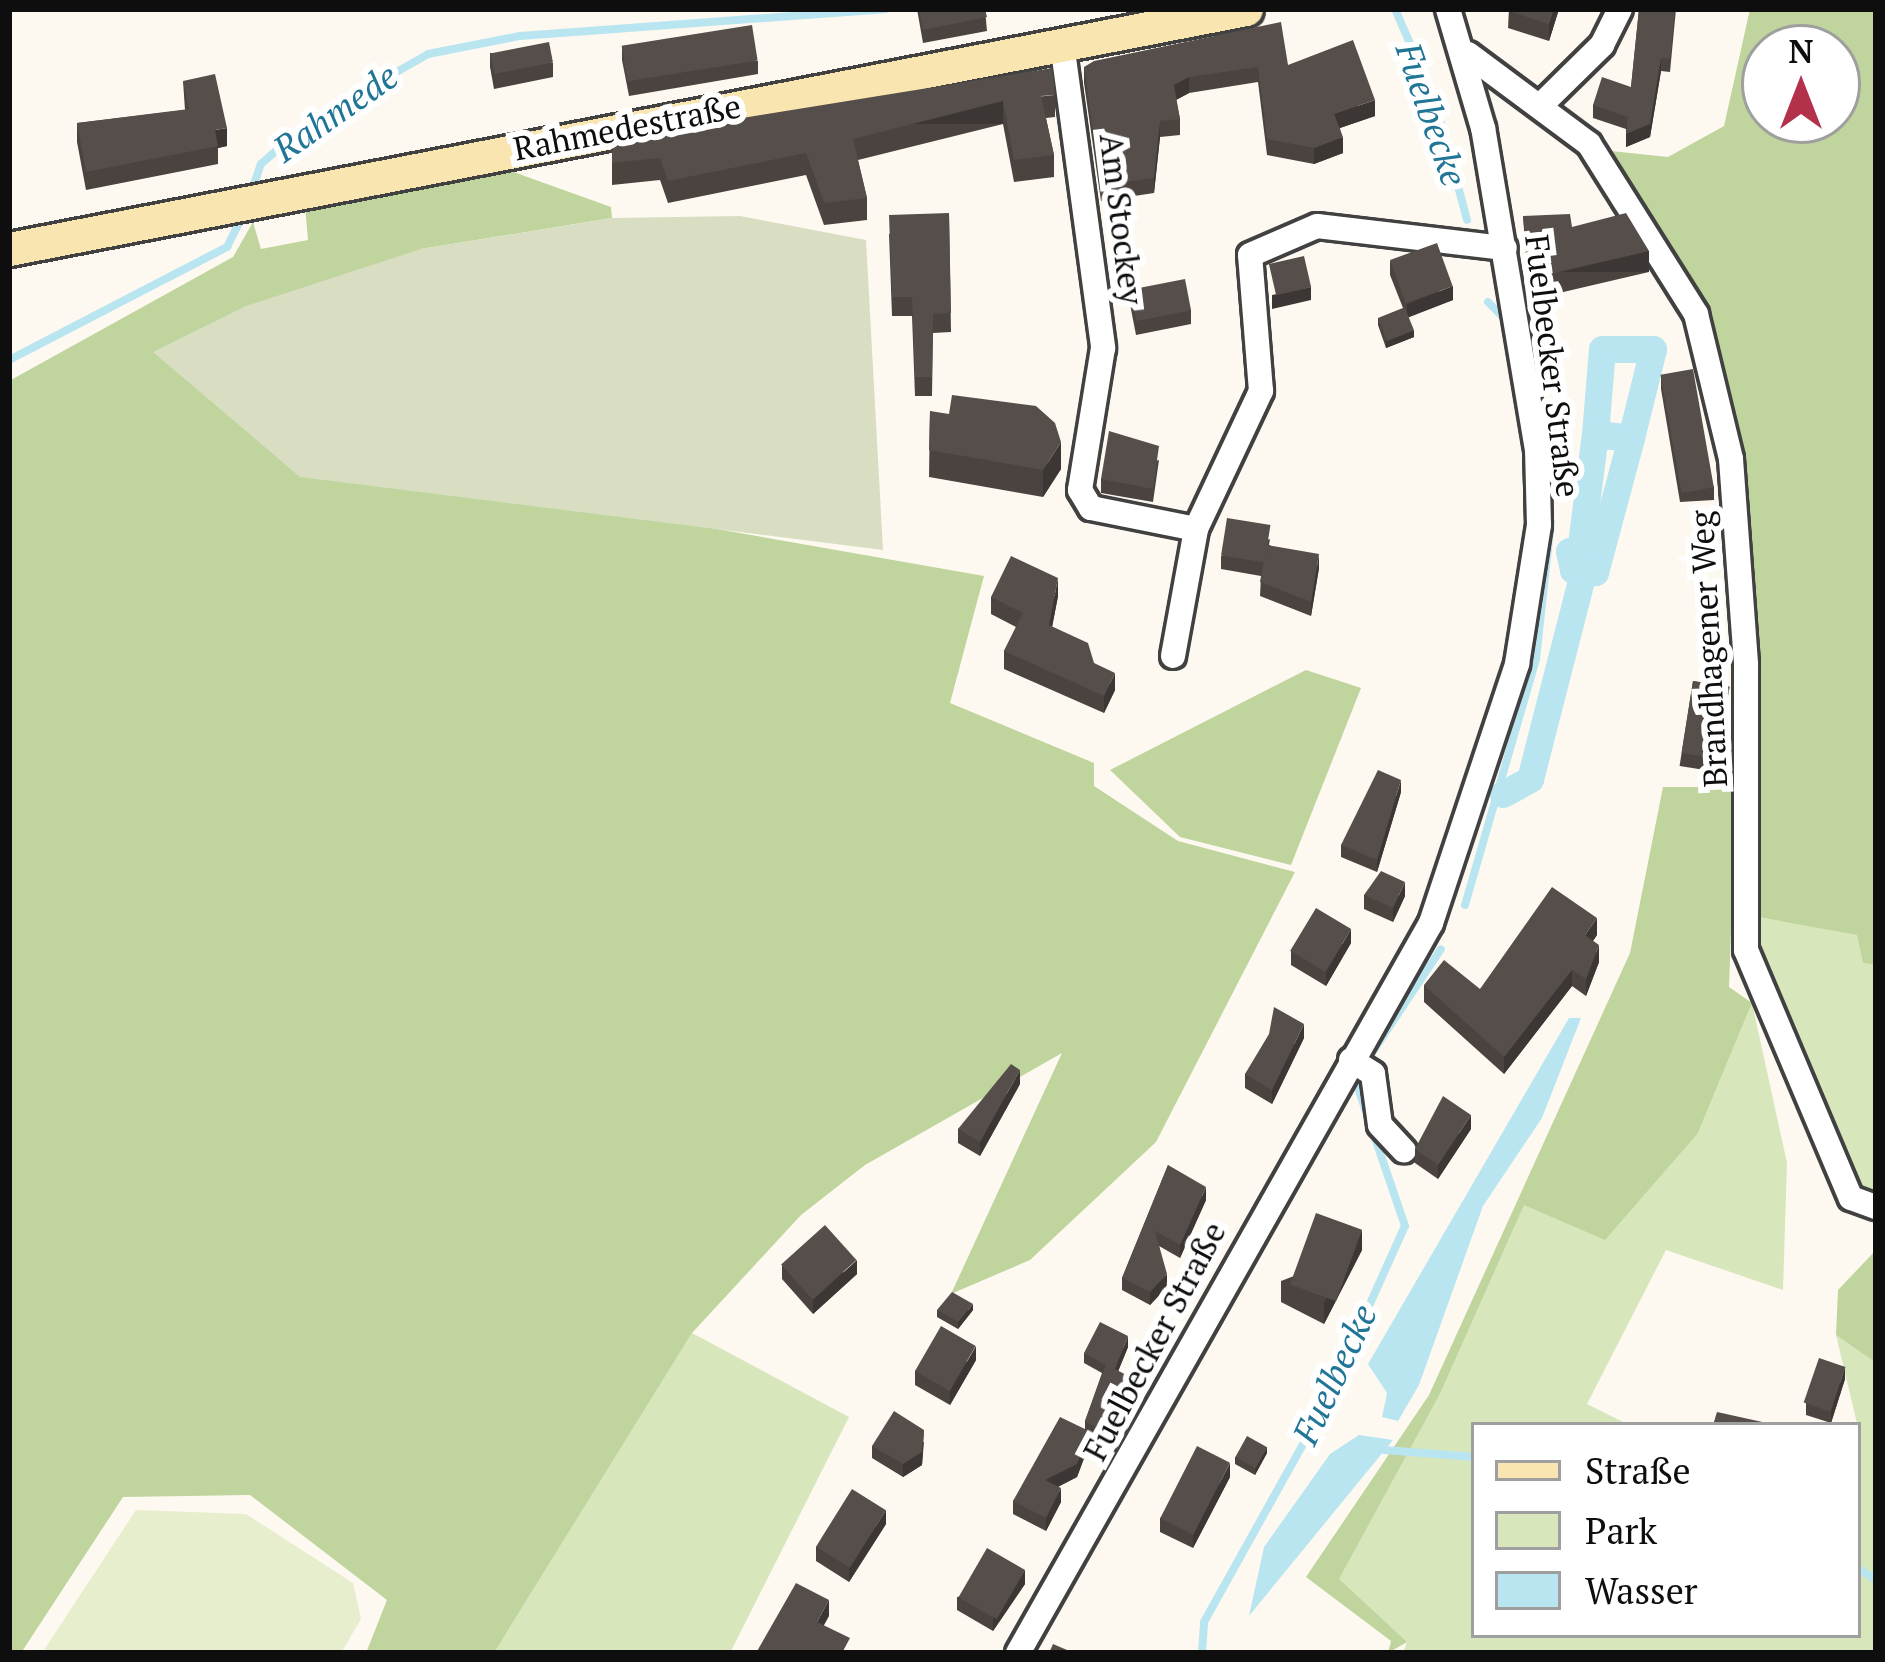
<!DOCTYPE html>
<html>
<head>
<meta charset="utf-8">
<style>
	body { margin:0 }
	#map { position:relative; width:1885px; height:1662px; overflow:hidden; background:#fef9f0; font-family:"PT Serif",serif }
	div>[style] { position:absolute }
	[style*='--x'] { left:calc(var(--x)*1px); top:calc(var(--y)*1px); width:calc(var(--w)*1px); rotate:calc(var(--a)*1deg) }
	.green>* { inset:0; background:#d8e6bc }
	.forest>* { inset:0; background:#bfd59d }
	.cemetery>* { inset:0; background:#d9dec2 }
	.pitch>* { inset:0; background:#e7eecd }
	.water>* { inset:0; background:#b9e5f1 }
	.stream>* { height:8px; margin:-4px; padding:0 4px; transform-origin:4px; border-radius:4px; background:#b9e5f1 }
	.canal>* { height:27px; margin:-13.5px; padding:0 13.5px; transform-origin:13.5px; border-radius:13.5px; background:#b9e5f1 }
	.roads { filter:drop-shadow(3px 0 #414141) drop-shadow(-3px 0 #414141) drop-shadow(0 3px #414141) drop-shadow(0 -3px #414141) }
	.street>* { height:24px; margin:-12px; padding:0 12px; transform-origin:12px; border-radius:12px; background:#fff }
	.secondary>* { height:33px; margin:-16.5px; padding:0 16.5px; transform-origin:16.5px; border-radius:16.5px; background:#f8e5b0 }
	.wall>* { inset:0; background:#4a4340; transform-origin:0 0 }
	.shaded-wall>* { inset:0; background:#3c3734; transform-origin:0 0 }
	.building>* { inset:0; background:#564e4b; transform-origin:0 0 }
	span { translate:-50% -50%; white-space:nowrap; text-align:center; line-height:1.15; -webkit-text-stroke:12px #fff; paint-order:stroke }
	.street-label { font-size:33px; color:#0e0e0e }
	.water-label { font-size:36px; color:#217596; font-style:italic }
	.frame { position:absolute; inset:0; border:12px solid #0e0e0e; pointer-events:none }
	.legend { position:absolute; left:1471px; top:1422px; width:390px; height:216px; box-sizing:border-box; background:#fff; border:3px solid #9f9f9f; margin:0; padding:15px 21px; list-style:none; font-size:36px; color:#0e0e0e }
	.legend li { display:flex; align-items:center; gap:24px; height:60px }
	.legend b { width:60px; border:3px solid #9f9f9f }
	.north { position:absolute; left:1741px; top:24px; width:120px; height:120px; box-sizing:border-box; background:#fff; border:3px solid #9f9f9f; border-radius:50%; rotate:0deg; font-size:33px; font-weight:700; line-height:48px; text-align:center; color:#0e0e0e }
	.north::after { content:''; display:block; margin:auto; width:42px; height:54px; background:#b3314b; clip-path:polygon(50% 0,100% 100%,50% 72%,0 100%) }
</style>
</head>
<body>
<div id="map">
	<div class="green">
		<i style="clip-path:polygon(1758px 917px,1858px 935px,1863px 963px,1876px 965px,1876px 1195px,1853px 1185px,1766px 989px)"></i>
		<i style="clip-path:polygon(1752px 1003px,1787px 1163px,1783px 1290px,1666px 1250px,1587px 1404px,1629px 1425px,1474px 1425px,1474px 1635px,1858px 1635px,1860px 1436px,1836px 1335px,1876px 1363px,1876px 1653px,1403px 1653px,1407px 1642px,1338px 1580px,1440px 1394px,1524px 1204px,1698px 1133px)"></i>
		<i style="clip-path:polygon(692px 1333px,849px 1417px,730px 1653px,494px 1653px)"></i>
	</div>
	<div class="forest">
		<i style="clip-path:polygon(evenodd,1750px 9px,1876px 9px,1876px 965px,1863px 963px,1857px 935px,1758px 917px,1742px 470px,1727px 382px,1710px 324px,1611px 151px,1668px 157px,1724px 126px,1750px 9px,1765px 48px,1837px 48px,1837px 120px,1765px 120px,1765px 48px)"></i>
		<i style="clip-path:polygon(505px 169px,611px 207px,612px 218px,421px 249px,677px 522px,984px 576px,950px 703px,1094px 763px,1094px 786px,1178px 841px,1295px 872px,1156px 1142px,1030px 1260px,951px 1294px,1062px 1053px,865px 1165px,801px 1215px,692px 1333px,494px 1653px,366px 1653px,387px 1600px,250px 1495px,123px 1497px,21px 1653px,9px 1653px,9px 381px,233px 257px,253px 222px,261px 249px,308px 240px,305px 206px)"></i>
		<i style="clip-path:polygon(1306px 670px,1361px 688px,1291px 865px,1180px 837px,1110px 770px)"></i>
		<i style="clip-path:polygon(1663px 787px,1736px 787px,1729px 987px,1752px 1003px,1698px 1133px,1605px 1240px,1524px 1205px,1440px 1394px,1339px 1579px,1407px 1642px,1388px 1653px,1391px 1641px,1306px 1577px,1429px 1395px,1630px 953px)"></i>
		<i style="clip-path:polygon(1876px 1250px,1876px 1363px,1836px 1335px,1838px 1290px)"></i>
	</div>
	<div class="cemetery">
		<i style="clip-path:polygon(740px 216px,866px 240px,883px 550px,300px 477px,153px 352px,246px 306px,421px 249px,612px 218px)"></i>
	</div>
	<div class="pitch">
		<i style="clip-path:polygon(136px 1510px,246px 1514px,353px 1583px,361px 1619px,341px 1653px,42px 1653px)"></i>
	</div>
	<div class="water">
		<i style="clip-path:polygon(1569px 1018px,1581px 1018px,1542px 1118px,1483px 1206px,1419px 1385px,1398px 1421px,1382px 1417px,1387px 1393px,1368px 1364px)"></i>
		<i style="clip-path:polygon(1359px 1435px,1393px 1440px,1249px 1616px,1264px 1547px,1330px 1454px)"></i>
	</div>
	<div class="stream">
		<i style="--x:1395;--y:9;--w:100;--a:66.5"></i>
		<i style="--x:1435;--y:101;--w:123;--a:74.9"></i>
		<i style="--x:252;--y:191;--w:28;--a:-72"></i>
		<i style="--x:261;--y:164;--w:64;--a:-41.2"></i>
		<i style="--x:309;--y:122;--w:137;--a:-29.7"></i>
		<i style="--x:428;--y:54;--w:94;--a:-11.1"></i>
		<i style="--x:520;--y:36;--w:366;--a:-4.2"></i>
		<i style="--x:1488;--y:302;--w:21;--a:45"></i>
		<i style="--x:1529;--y:328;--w:127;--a:80.9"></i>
		<i style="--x:9;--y:360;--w:246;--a:-27.4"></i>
		<i style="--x:227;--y:247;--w:40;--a:-63.4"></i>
		<i style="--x:1465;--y:905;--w:256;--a:-73.9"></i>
		<i style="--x:1536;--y:659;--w:138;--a:-83.8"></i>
		<i style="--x:1367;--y:1060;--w:133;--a:-56.3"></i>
		<i style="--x:1385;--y:1450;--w:89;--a:4.5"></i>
		<i style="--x:1858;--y:1568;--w:22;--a:34"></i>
		<i style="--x:1202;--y:1653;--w:31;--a:-86"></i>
		<i style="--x:1204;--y:1622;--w:247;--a:-60.9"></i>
		<i style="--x:1324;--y:1406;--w:197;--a:-65.8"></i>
		<i style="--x:1405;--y:1226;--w:146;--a:-108.8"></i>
	</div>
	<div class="canal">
		<i style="--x:1602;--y:349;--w:51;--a:0"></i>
		<i style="--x:1653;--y:349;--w:92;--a:103.9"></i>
		<i style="--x:1631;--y:438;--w:36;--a:-174"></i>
		<i style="--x:1595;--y:434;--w:85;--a:-85.3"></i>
		<i style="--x:1503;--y:794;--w:31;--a:-29"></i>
		<i style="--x:1530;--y:779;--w:217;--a:-75.6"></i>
		<i style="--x:1584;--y:569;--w:11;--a:175"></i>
		<i style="--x:1573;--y:570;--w:19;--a:-102"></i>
		<i style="--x:1569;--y:551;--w:11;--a:5"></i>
		<i style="--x:1580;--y:552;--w:119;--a:-82.8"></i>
		<i style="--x:1595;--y:434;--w:36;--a:6"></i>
		<i style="--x:1631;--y:438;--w:139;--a:105"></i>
		<i style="--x:1595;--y:572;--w:11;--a:-165"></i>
	</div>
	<div class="roads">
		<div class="street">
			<i style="--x:1062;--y:43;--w:308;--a:82.3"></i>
			<i style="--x:1103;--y:348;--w:144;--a:99.2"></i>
			<i style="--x:1080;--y:490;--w:21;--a:59"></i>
			<i style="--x:1091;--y:508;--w:107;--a:11.3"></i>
			<i style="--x:1468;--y:54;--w:151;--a:36.6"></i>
			<i style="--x:1589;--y:144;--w:201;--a:57.8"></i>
			<i style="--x:1696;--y:314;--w:149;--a:76.4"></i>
			<i style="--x:1731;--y:459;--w:206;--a:85.8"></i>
			<i style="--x:1746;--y:664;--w:286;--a:90"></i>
			<i style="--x:1746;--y:950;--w:269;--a:67.1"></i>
			<i style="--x:1851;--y:1198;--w:27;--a:20"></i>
			<i style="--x:1543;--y:103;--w:83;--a:-44.5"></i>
			<i style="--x:1602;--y:45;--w:40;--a:-63.4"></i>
			<i style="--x:1173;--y:656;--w:129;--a:-79.7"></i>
			<i style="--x:1196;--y:529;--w:153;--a:-64.8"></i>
			<i style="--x:1261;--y:391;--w:136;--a:-94.6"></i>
			<i style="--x:1250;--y:255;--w:73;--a:-23.4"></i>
			<i style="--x:1317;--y:226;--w:189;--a:6.7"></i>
			<i style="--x:1351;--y:1060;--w:26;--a:32"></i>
			<i style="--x:1373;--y:1074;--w:51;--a:82.2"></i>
			<i style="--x:1380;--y:1125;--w:35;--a:47"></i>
			<i style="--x:1018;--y:1653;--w:839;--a:-60.5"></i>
			<i style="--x:1431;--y:923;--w:273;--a:-71.6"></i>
			<i style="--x:1517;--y:664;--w:141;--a:-81"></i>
			<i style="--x:1539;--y:525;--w:75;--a:-91.5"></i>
			<i style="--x:1537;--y:450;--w:326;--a:-99.5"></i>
			<i style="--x:1483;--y:128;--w:124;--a:-106.4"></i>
		</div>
		<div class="secondary">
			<i style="--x:9;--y:249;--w:1260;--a:-10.98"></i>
		</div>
	</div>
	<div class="wall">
		<i style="clip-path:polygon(917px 9px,985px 9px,987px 31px,923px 43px)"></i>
		<i style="clip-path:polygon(1509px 9px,1559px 9px,1549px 41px,1508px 28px)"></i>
		<i style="clip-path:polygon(1639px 9px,1676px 9px,1670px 72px,1661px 71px,1650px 137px,1626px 147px,1626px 129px,1593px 118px,1593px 105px,1631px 87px)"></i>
		<i style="clip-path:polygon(622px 47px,758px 61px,758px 74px,629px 96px,622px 60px)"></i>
		<i style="clip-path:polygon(490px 53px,553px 63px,553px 77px,494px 89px,490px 67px)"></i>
		<i style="clip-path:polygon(1288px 65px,1375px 116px,1340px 128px,1343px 153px,1314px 164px,1267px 155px,1258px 82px,1189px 93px,1176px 100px,1180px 119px,1180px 135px,1160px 137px,1154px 193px,1101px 201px,1084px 83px,1084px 67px)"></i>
		<i style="clip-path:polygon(183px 81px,227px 146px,218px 148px,218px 164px,86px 190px,77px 142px,77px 123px,185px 110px)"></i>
		<i style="clip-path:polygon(1055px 95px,1055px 117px,1046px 118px,1054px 155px,1054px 177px,1014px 182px,1003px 124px,858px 160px,867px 198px,867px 220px,824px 225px,806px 175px,668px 203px,660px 180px,612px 185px,612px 139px)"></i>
		<i style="clip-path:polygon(949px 213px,951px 332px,933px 333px,932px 396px,915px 396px,912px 316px,892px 316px,889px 234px)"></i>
		<i style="clip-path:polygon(1523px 216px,1572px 227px,1649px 272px,1529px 300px)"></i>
		<i style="clip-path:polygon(1390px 261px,1453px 300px,1408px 317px,1414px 337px,1386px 348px,1378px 325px,1378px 318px,1403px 308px,1390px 275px)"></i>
		<i style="clip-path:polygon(1130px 290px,1191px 310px,1191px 324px,1136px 335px,1130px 304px)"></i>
		<i style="clip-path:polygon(1661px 376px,1714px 487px,1714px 500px,1680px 502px,1661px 389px)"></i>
		<i style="clip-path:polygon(930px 411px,1061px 469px,1043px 497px,929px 477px)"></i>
		<i style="clip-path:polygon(1159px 460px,1153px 502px,1101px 493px,1101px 479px)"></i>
		<i style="clip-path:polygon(1270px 539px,1269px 545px,1319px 568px,1311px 616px,1260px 596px,1261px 576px,1221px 569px,1221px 556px)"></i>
		<i style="clip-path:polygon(1058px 596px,1052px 627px,1094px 663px,1115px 690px,1104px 713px,1004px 669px,1004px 651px,1016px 627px,991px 614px,991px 597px)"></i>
		<i style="left:1693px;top:681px;width:37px;height:86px;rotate:9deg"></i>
		<i style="clip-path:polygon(1401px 792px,1377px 872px,1341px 857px,1341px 845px)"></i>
		<i style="clip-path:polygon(1364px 895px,1405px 896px,1393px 922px,1364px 909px)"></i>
		<i style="clip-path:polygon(1597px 935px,1593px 941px,1599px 962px,1586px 996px,1572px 986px,1504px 1074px,1424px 1002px,1424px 985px,1480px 989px)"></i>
		<i style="clip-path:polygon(1351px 943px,1326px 986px,1291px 965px,1291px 951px)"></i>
		<i style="clip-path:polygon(1304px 1038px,1272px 1104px,1245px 1088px,1245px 1074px)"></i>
		<i style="clip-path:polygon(1020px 1084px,980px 1156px,958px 1143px,958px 1129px)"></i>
		<i style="clip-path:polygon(1471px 1129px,1438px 1179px,1415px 1163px,1415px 1149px)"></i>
		<i style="clip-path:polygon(1168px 1165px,1206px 1200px,1180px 1258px,1159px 1246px,1167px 1287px,1150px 1305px,1122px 1290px,1122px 1278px)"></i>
		<i style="clip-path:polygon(1362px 1250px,1324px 1324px,1281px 1302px,1281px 1281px)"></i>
		<i style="clip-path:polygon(782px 1265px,857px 1274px,813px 1314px,782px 1279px)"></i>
		<i style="clip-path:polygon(937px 1310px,973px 1310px,958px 1329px,937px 1317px)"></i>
		<i style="clip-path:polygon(1128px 1347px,1118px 1371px,1132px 1388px,1106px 1443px,1089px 1433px,1089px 1445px,1077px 1477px,1058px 1487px,1061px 1502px,1046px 1531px,1013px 1514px,1013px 1501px,1085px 1429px,1085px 1421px,1102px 1373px,1084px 1363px,1084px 1353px)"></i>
		<i style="clip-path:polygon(976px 1360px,950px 1405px,915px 1385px,915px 1371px)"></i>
		<i style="clip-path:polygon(1845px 1379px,1831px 1423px,1806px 1415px,1806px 1403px)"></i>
		<i style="clip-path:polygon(924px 1442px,922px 1465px,903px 1477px,872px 1458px,872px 1446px)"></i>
		<i style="clip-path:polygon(1267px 1453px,1255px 1475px,1235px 1464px,1235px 1457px)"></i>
		<i style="clip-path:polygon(1230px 1477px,1193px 1548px,1160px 1532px,1160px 1518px)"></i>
		<i style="clip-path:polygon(886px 1524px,849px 1582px,816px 1561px,816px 1547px)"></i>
		<i style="clip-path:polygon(1025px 1584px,993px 1631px,957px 1610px,957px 1597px)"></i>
	</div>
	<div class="shaded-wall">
		<i style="clip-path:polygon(1554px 9px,1559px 9px,1549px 41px,1549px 24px)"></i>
		<i style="clip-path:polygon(1661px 58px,1661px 71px,1650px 137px,1626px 147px,1626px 134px)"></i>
		<i style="clip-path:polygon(1189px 77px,1189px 93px,1174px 101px,1174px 85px)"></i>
		<i style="clip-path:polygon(1375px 100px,1375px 116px,1334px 130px,1334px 114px)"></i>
		<i style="left:1003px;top:101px;width:23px;height:155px;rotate:90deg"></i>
		<i style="clip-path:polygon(1160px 121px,1160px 137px,1154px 193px,1154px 178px)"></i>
		<i style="clip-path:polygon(227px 128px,227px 146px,218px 148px,215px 130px)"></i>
		<i style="clip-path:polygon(1343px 137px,1343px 153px,1314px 164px,1314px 148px)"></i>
		<i style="left:1649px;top:251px;width:21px;height:123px;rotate:90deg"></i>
		<i style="clip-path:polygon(1453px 286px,1453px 300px,1407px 318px,1407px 304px)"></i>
		<i style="clip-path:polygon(1311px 287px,1311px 300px,1272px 309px,1272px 295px)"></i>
		<i style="clip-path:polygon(1414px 330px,1414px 337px,1386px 348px,1386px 341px)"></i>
		<i style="clip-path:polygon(1061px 442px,1061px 469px,1043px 497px,1043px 470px)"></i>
		<i style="clip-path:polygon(1319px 554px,1319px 568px,1311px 616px,1311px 602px)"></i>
		<i style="clip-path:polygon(1058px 578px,1058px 596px,1049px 643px,1049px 625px)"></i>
		<i style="clip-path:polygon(1115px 673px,1115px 690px,1104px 713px,1104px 696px)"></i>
		<i style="clip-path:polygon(1401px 780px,1401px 792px,1377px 872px,1377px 860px)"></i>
		<i style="clip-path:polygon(1405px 882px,1405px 896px,1393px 922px,1393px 908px)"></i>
		<i style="clip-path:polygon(1597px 918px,1597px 935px,1585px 952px,1585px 935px)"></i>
		<i style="clip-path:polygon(1351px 929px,1351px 943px,1326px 986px,1326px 972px)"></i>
		<i style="clip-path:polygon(1599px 945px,1599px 962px,1586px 996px,1586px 979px)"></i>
		<i style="clip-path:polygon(1572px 970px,1572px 986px,1504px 1074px,1504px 1057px)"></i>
		<i style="clip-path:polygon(1304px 1024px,1304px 1038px,1272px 1104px,1272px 1090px)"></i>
		<i style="clip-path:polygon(1020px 1070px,1020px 1084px,980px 1156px,980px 1142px)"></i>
		<i style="clip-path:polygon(1471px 1115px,1471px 1129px,1438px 1179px,1438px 1165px)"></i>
		<i style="clip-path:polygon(1206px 1187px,1206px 1200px,1180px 1258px,1180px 1245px)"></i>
		<i style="clip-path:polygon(1362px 1230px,1362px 1250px,1324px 1324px,1324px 1303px)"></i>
		<i style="clip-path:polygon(857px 1260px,857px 1274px,813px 1314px,813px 1300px)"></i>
		<i style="clip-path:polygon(1167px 1274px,1167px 1287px,1150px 1305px,1150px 1292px)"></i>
		<i style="clip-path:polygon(973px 1304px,973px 1310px,958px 1329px,958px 1322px)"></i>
		<i style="clip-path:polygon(1128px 1336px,1128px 1347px,1115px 1379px,1115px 1369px)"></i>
		<i style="clip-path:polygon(976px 1346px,976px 1360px,950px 1405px,950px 1391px)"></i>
		<i style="clip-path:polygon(1845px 1367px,1845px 1379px,1831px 1423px,1831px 1412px)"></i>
		<i style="clip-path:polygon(1132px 1378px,1132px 1388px,1106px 1443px,1106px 1433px)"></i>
		<i style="clip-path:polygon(924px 1430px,922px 1465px,903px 1477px,903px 1464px)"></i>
		<i style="clip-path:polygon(1089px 1431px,1089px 1445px,1077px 1477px,1045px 1493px,1045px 1480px)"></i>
		<i style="clip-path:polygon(1267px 1447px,1267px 1453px,1255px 1475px,1255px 1468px)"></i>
		<i style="clip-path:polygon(1230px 1463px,1230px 1477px,1193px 1548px,1193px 1534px)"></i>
		<i style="clip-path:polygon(1061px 1488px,1061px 1502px,1046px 1531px,1046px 1518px)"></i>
		<i style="clip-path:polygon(886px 1510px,886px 1524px,849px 1582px,849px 1568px)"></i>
		<i style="clip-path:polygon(1025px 1570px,1025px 1584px,993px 1631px,993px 1617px)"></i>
		<i style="clip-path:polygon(829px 1600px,829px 1616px,817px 1638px,817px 1622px)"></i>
	</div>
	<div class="building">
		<i style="clip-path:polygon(919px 9px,985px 9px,987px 17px,923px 30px)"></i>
		<i style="clip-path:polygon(1509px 9px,1554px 9px,1549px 24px,1508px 11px)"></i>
		<i style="clip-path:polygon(1639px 9px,1675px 9px,1670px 59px,1661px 58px,1650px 124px,1626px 134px,1628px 117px,1593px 105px,1602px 77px,1631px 87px)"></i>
		<i style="clip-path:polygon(1281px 22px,1288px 65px,1353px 40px,1375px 100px,1334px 114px,1343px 137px,1314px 148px,1267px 139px,1258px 67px,1189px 77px,1174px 85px,1180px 119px,1160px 121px,1154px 178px,1101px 185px,1084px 67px,1094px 61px)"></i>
		<i style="left:752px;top:25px;width:36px;height:132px;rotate:81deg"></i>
		<i style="left:549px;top:42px;width:21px;height:60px;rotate:79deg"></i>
		<i style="clip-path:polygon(1052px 68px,1055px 95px,1041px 96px,1054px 155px,1014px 160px,1003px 101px,853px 139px,867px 198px,824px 203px,806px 153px,668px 181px,660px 158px,612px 163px,612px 139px)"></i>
		<i style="clip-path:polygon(215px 74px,227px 128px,215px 130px,218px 146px,86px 172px,77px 123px,189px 109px,183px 81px)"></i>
		<i style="clip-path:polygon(949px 213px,951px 313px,933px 314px,932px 377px,915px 377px,912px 297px,892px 297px,889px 215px)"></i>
		<i style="clip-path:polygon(1626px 213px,1649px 251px,1529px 279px,1523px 216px,1570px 214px,1572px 227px)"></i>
		<i style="left:1437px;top:243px;width:46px;height:50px;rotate:70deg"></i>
		<i style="left:1304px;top:256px;width:32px;height:36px;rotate:77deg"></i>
		<i style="left:1185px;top:279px;width:32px;height:56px;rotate:79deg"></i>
		<i style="left:1405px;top:308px;width:24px;height:29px;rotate:68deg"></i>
		<i style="left:1693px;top:369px;width:120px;height:33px;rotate:80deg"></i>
		<i style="clip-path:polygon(952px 395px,1036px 406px,1055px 423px,1061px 442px,1043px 470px,929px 450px,930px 411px,949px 414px)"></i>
		<i style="clip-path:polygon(1109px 431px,1159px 446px,1153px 489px,1101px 479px)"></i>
		<i style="left:1227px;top:518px;width:44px;height:38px;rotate:9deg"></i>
		<i style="clip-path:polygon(1267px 545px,1319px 554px,1311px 602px,1260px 582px)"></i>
		<i style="clip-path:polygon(1011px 556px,1058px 578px,1049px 625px,1088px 643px,1094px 663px,1115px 673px,1104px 696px,1004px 651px,1023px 613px,991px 597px)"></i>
		<i style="left:1693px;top:681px;width:37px;height:73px;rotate:9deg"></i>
		<i style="clip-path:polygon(1378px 770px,1401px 780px,1377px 860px,1341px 845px)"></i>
		<i style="clip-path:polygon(1381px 871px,1405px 882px,1393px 908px,1364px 895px)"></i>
		<i style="clip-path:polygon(1552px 887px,1597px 918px,1585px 935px,1599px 945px,1586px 979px,1572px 970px,1504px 1057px,1424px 985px,1444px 960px,1480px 989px)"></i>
		<i style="left:1316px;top:908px;width:41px;height:50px;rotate:31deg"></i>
		<i style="clip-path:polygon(1274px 1007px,1304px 1024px,1272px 1090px,1245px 1074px,1269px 1034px)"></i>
		<i style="clip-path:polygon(1011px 1064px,1020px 1070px,980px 1142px,958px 1129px)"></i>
		<i style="clip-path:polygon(1443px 1096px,1471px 1115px,1438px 1165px,1415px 1149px)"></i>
		<i style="clip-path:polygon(1168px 1165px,1206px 1187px,1180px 1245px,1155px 1231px,1167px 1274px,1150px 1292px,1122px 1278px)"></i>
		<i style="left:1316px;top:1213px;width:49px;height:76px;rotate:20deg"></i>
		<i style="left:825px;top:1225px;width:47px;height:59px;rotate:48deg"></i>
		<i style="clip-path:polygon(952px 1292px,973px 1304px,958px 1322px,937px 1310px)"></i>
		<i style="clip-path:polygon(1100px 1322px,1128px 1336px,1115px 1369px,1132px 1378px,1106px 1433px,1085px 1421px,1106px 1365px,1084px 1353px)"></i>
		<i style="left:941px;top:1326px;width:40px;height:52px;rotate:30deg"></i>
		<i style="left:1819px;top:1358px;width:28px;height:47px;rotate:19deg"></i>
		<i style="clip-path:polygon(894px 1411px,924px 1430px,922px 1452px,903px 1464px,872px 1446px)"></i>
		<i style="clip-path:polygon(1717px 1412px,1776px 1425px,1713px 1425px)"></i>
		<i style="clip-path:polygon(1060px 1417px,1089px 1431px,1077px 1464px,1045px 1480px,1061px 1488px,1046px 1518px,1013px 1501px)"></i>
		<i style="left:1247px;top:1436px;width:23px;height:24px;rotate:29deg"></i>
		<i style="left:1197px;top:1446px;width:37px;height:81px;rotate:27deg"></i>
		<i style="left:852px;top:1489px;width:40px;height:68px;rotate:32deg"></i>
		<i style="left:987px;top:1548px;width:44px;height:57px;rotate:30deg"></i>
		<i style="clip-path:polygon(796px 1583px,829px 1600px,817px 1622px,850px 1638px,842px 1653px,799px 1653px,794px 1651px,793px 1653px,756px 1653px)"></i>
		<i style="clip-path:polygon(1053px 1644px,1074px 1653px,1049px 1653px)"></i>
	</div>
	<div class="street-label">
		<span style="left:627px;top:127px;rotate:-11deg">Rahmedestraße</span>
		<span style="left:1122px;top:219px;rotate:83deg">Am Stockey</span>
		<span style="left:1553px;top:366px;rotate:83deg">Fuelbecker Straße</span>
		<span style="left:1708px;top:649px;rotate:-93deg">Brandhagener Weg</span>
		<span style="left:1154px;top:1341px;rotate:-62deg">Fuelbecker Straße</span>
	</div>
	<div class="water-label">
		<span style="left:335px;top:112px;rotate:-35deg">Rahmede</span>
		<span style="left:1432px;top:114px;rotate:71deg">Fuelbecke</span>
		<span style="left:1334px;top:1374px;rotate:-65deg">Fuelbecke</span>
	</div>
	<div class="frame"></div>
	<ul class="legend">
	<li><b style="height:15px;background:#f8e5b0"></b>Straße</li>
	<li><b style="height:33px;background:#d8e6bc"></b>Park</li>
	<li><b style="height:33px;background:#b9e5f1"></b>Wasser</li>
	</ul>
	<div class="north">N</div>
</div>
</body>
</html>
